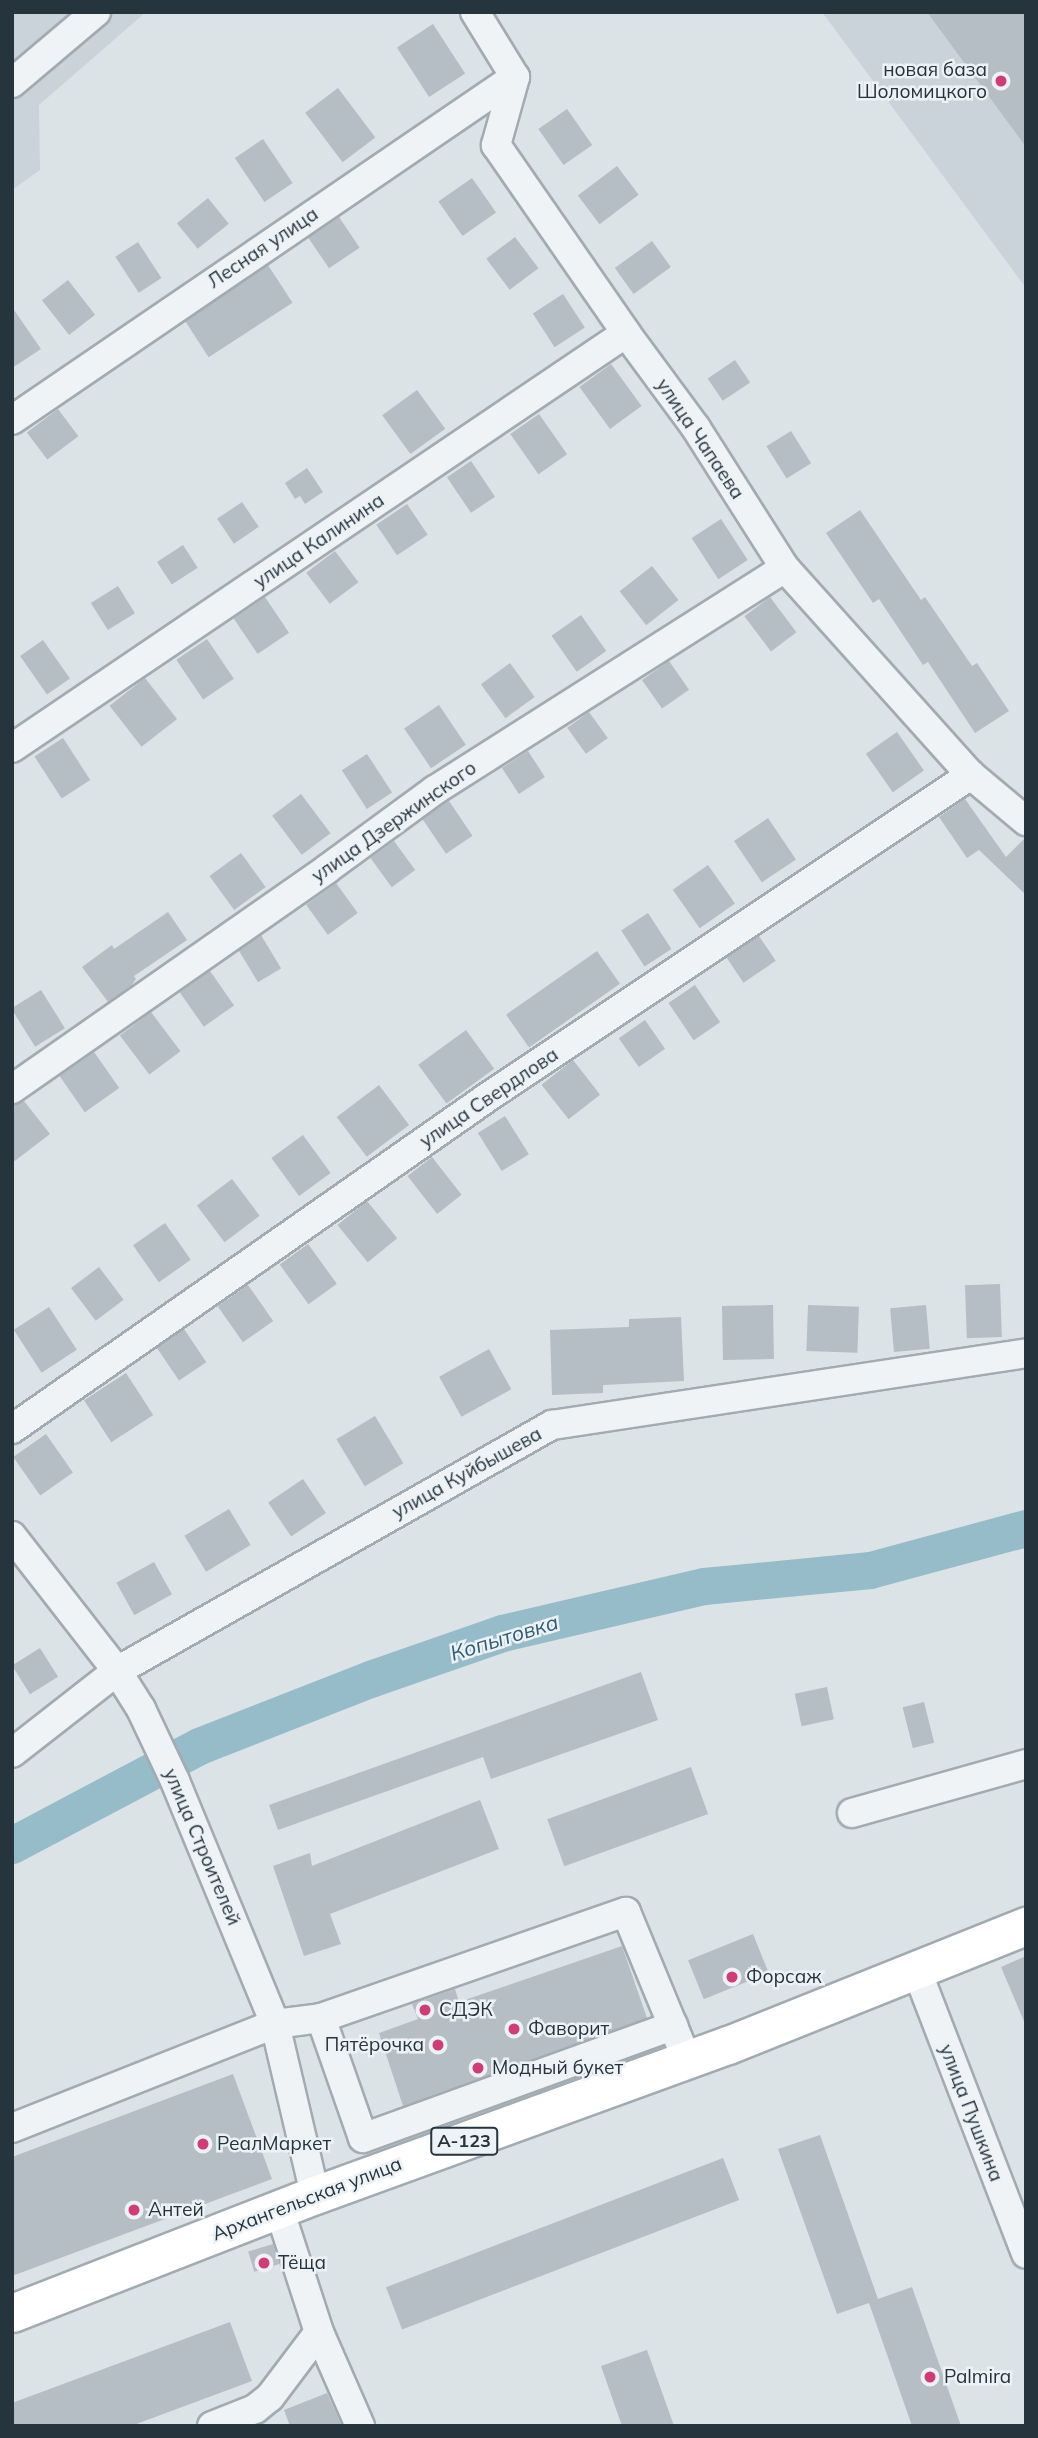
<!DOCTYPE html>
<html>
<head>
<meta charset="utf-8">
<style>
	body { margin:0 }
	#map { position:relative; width:1038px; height:2438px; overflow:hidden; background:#dce3e7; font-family:Mulish,sans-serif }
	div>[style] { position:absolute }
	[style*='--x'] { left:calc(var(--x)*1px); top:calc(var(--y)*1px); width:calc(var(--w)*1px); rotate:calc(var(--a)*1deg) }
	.built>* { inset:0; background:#cad3d9 }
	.river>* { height:37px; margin:-18.5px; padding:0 18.5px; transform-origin:18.5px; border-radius:18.5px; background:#96bbc9 }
	.building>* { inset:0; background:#b4bec4; transform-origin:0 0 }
	.roads { filter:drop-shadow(2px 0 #a2abb1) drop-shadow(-2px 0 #a2abb1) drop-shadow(0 2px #a2abb1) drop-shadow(0 -2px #a2abb1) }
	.minor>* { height:28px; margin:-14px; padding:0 14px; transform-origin:14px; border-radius:14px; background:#eff3f5 }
	.major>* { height:37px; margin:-18.5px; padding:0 18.5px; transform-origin:18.5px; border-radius:18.5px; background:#fff }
	.dots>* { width:19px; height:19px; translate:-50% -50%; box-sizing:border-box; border:4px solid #ecf2f5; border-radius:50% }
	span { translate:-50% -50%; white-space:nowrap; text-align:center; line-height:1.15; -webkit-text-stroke:5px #ecf2f5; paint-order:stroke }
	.shield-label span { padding:2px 5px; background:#ecf2f5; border:2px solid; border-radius:5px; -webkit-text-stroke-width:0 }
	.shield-label { font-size:18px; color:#26343e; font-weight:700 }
	.poi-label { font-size:19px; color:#26343e }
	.right { translate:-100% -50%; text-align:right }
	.left { translate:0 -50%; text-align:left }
	.street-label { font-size:19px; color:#26343e }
	.water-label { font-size:21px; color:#2f5d73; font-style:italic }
	.frame { position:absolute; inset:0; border:14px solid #26343e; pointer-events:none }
</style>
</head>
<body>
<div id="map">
	<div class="built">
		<i style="clip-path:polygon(12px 12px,146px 12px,39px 105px,40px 170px,12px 190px)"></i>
		<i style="clip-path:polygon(822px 12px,1026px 12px,1026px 288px)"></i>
	</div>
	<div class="river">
		<i style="--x:12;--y:1845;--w:212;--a:-27.9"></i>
		<i style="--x:199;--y:1746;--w:184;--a:-21.4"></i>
		<i style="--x:370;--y:1679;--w:140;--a:-19.2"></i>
		<i style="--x:502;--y:1633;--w:207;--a:-13.1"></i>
		<i style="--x:704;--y:1586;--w:167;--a:-5.5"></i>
		<i style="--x:870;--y:1570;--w:162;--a:-15.1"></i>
	</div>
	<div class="building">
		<i style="clip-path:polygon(927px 12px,1026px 12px,1026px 147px)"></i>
		<i style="left:433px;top:24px;width:59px;height:43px;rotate:57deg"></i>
		<i style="left:338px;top:88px;width:62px;height:41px;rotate:53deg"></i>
		<i style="left:567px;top:109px;width:44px;height:35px;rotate:55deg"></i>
		<i style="left:263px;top:139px;width:53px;height:34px;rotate:56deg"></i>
		<i style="left:617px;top:166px;width:36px;height:49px;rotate:53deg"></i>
		<i style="left:472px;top:178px;width:42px;height:41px;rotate:55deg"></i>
		<i style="left:208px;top:198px;width:33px;height:40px;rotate:51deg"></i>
		<i style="left:339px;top:217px;width:37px;height:37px;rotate:56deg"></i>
		<i style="left:515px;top:237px;width:39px;height:36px;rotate:53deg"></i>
		<i style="left:652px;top:241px;width:32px;height:46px;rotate:54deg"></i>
		<i style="left:138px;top:242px;width:43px;height:27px;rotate:57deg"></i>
		<i style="left:268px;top:265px;width:45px;height:100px;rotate:57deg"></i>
		<i style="left:68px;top:280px;width:44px;height:33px;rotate:52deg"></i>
		<i style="left:563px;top:294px;width:40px;height:36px;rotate:57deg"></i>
		<i style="clip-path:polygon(12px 307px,41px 349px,12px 368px)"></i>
		<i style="left:735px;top:360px;width:27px;height:33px;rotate:56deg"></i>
		<i style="left:611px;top:364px;width:52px;height:39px;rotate:54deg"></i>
		<i style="left:417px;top:390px;width:48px;height:43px;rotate:54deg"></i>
		<i style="left:58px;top:409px;width:34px;height:39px;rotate:53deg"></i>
		<i style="left:539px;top:414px;width:49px;height:35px;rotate:55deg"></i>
		<i style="left:791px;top:431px;width:38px;height:29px;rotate:58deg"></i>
		<i style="left:471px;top:461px;width:43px;height:29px;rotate:56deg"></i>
		<i style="clip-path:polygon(307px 468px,323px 492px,305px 504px,300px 496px,295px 499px,285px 483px)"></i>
		<i style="left:242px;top:502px;width:30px;height:30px;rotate:56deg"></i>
		<i style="left:407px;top:504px;width:37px;height:37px;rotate:56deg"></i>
		<i style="clip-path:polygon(860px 510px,921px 600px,925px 597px,972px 666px,977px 663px,1009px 711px,975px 733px,928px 662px,923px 665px,879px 599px,873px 603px,826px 533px)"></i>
		<i style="left:721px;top:519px;width:49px;height:35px;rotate:57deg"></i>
		<i style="left:183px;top:545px;width:27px;height:31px;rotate:57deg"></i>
		<i style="left:335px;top:551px;width:39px;height:36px;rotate:53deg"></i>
		<i style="left:652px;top:566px;width:43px;height:41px;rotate:52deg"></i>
		<i style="left:118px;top:586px;width:32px;height:32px;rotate:58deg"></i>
		<i style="left:265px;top:597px;width:43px;height:38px;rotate:56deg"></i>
		<i style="left:770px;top:597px;width:44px;height:32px;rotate:53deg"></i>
		<i style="left:581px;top:615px;width:44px;height:36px;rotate:55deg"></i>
		<i style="left:207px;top:639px;width:48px;height:37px;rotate:56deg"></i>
		<i style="left:43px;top:640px;width:47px;height:28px;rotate:55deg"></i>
		<i style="left:669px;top:661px;width:35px;height:33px;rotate:55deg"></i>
		<i style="left:510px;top:663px;width:42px;height:36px;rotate:54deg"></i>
		<i style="left:145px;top:678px;width:52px;height:45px;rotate:52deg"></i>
		<i style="left:439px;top:705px;width:48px;height:42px;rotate:56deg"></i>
		<i style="left:589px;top:712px;width:32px;height:27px;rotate:54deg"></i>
		<i style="left:897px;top:732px;width:47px;height:38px;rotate:55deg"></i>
		<i style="left:63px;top:738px;width:50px;height:34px;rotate:57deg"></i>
		<i style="left:528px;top:751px;width:31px;height:31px;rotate:57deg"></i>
		<i style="left:367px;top:754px;width:46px;height:30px;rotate:57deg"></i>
		<i style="left:301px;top:794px;width:49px;height:36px;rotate:53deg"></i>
		<i style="clip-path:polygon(965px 799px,1006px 857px,1026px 837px,1026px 895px,979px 850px,967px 858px,939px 817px)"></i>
		<i style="left:449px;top:801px;width:42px;height:32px;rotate:56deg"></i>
		<i style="left:768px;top:818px;width:50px;height:41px;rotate:56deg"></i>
		<i style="left:394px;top:841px;width:36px;height:29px;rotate:54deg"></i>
		<i style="left:241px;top:853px;width:42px;height:39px;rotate:54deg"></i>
		<i style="left:708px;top:865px;width:47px;height:43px;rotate:55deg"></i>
		<i style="left:336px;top:883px;width:37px;height:37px;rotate:54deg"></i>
		<i style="clip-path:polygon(168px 912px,187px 940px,134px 976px,136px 979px,131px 986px,108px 1002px,82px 967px,112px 945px,114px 949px)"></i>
		<i style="left:648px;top:913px;width:43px;height:32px;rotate:57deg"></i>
		<i style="left:261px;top:935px;width:39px;height:27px;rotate:59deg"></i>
		<i style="left:759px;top:936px;width:30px;height:39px;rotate:56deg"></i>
		<i style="left:597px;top:951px;width:40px;height:111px;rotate:55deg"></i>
		<i style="left:210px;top:971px;width:42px;height:37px;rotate:55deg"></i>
		<i style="left:695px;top:985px;width:45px;height:32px;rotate:56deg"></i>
		<i style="left:41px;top:990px;width:45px;height:35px;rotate:58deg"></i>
		<i style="left:151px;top:1012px;width:49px;height:39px;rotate:53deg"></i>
		<i style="left:645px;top:1020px;width:35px;height:32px;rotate:55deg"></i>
		<i style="left:466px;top:1030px;width:48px;height:59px;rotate:54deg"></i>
		<i style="left:94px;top:1052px;width:44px;height:42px;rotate:55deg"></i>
		<i style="left:573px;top:1060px;width:44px;height:40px;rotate:52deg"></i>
		<i style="left:379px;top:1085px;width:50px;height:53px;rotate:53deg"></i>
		<i style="clip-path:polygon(24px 1101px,50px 1134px,12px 1163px,12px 1105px)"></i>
		<i style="left:505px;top:1116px;width:45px;height:32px;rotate:58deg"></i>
		<i style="left:303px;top:1135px;width:47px;height:39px;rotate:54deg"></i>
		<i style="left:432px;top:1157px;width:48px;height:31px;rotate:52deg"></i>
		<i style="left:232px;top:1179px;width:46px;height:44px;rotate:53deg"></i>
		<i style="left:367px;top:1201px;width:48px;height:38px;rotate:51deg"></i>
		<i style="left:165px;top:1223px;width:45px;height:39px;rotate:55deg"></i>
		<i style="left:308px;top:1244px;width:49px;height:35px;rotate:54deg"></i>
		<i style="left:99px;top:1267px;width:41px;height:35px;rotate:53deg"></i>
		<i style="left:1000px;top:1284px;width:53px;height:35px;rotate:88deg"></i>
		<i style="left:248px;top:1285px;width:44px;height:37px;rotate:55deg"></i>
		<i style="left:773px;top:1305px;width:54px;height:51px;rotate:89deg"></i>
		<i style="left:808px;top:1305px;width:51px;height:46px;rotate:2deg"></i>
		<i style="left:926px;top:1305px;width:44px;height:36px;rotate:85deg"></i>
		<i style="left:49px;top:1307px;width:51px;height:42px;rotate:57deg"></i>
		<i style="clip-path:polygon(681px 1317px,684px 1381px,603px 1385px,603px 1393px,552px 1395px,550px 1330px,629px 1327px,629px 1319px)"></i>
		<i style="left:184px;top:1329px;width:40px;height:33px;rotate:56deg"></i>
		<i style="left:489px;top:1349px;width:46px;height:57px;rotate:61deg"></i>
		<i style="left:126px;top:1373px;width:50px;height:50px;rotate:57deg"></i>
		<i style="left:375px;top:1416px;width:55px;height:45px;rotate:59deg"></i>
		<i style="left:46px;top:1434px;width:47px;height:40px;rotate:55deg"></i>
		<i style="left:303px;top:1479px;width:41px;height:42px;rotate:56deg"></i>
		<i style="left:229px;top:1509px;width:42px;height:52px;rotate:59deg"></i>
		<i style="left:154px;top:1562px;width:37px;height:43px;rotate:61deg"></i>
		<i style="left:40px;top:1648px;width:34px;height:33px;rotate:58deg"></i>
		<i style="clip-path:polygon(641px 1672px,658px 1720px,491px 1779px,483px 1757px,278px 1830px,269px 1805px)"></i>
		<i style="left:827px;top:1687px;width:33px;height:33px;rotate:78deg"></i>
		<i style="left:924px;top:1702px;width:42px;height:22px;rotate:76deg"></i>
		<i style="left:691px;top:1767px;width:50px;height:153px;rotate:70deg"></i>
		<i style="clip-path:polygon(480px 1800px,499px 1849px,330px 1914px,341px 1944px,304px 1956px,273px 1866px,310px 1853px,312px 1866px)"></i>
		<i style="left:753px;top:1934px;width:42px;height:70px;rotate:68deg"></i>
		<i style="clip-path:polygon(622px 1946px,647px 2018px,403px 2106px,379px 2033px,418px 2019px,412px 2004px,455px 1989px,459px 2002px)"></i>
		<i style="clip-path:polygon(1026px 1956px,1026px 2026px,1001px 1967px)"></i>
		<i style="clip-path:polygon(233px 2074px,272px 2179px,12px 2276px,12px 2157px)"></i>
		<i style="clip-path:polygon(820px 2135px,878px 2299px,912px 2287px,961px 2426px,912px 2426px,869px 2303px,837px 2314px,778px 2149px)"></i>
		<i style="left:723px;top:2158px;width:45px;height:361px;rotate:69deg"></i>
		<i style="left:273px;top:2244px;width:21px;height:26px;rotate:73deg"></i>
		<i style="clip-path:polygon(230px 2322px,252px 2381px,131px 2426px,12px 2426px,12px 2403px)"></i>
		<i style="clip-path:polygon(647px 2350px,674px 2426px,622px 2426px,601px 2366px)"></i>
		<i style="clip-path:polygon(327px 2393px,342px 2426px,290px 2426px,284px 2410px)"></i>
	</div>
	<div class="roads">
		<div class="minor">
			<i style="--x:475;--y:12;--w:76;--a:58.4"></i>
			<i style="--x:515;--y:77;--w:71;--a:105.6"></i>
			<i style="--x:496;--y:145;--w:229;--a:55.3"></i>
			<i style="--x:626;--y:333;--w:118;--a:53.6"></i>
			<i style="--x:696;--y:428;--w:166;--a:57.6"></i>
			<i style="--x:785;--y:568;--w:278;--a:48.1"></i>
			<i style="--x:971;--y:775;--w:72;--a:39.9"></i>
			<i style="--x:12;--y:83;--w:110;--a:-40.2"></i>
			<i style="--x:12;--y:420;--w:609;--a:-34.29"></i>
			<i style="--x:12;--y:748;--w:741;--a:-34.05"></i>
			<i style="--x:12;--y:1089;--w:384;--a:-34.9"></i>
			<i style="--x:327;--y:869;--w:134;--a:-36.2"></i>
			<i style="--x:435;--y:790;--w:414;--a:-32.4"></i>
			<i style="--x:12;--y:1429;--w:577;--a:-34.9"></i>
			<i style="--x:485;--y:1099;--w:584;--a:-33.69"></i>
			<i style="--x:12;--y:1536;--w:171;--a:52.1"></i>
			<i style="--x:117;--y:1671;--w:45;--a:57.7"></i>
			<i style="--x:141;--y:1709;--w:80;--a:64.7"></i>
			<i style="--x:175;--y:1781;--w:263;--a:67.6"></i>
			<i style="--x:275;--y:2024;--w:176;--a:76.8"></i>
			<i style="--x:12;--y:1753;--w:133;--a:-38"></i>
			<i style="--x:117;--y:1671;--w:500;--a:-29.5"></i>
			<i style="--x:552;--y:1425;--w:479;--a:-8.6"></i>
			<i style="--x:852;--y:1813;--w:181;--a:-15.7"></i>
			<i style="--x:917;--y:1971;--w:303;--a:68.9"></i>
			<i style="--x:321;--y:2018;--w:127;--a:70.7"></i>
			<i style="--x:363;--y:2138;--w:330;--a:-19.9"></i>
			<i style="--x:12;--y:2128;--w:283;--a:-21.6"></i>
			<i style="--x:275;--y:2024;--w:46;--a:-7.4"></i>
			<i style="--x:321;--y:2018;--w:323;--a:-19.2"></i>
			<i style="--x:626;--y:1912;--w:160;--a:67.6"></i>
			<i style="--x:279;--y:2209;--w:129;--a:72"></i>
			<i style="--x:319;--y:2332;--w:103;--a:66.4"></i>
			<i style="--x:212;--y:2426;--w:46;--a:-21.6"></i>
			<i style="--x:255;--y:2409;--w:19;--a:-39"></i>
			<i style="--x:270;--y:2397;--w:81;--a:-53"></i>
		</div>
		<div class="major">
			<i style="--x:12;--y:2313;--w:325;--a:-21.3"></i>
			<i style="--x:315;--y:2195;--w:439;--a:-20"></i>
			<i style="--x:728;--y:2045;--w:321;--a:-21.8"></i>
		</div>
	</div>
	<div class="dots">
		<i style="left:1001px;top:81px;background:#d23c76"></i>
		<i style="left:732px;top:1977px;background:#d23c76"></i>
		<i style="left:425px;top:2010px;background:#d23c76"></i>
		<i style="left:514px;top:2029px;background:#d23c76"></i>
		<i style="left:438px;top:2045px;background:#d23c76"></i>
		<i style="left:478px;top:2068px;background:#d23c76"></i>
		<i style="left:203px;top:2144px;background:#d23c76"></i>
		<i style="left:134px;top:2210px;background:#d23c76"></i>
		<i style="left:264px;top:2263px;background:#d23c76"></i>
		<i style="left:930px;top:2377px;background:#d23c76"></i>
	</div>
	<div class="shield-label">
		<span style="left:464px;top:2141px">А-123</span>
	</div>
	<div class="poi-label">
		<span class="right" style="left:987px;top:81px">новая база<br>Шоломицкого</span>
		<span class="left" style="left:746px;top:1977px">Форсаж</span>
		<span class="left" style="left:439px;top:2010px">СДЭК</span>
		<span class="left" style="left:528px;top:2029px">Фаворит</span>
		<span class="right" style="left:424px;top:2045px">Пятёрочка</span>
		<span class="left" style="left:492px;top:2068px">Модный букет</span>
		<span class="left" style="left:217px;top:2144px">РеалМаркет</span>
		<span class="left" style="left:148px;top:2210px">Антей</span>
		<span class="left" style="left:278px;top:2263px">Тёща</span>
		<span class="left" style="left:944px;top:2377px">Palmira</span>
	</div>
	<div class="street-label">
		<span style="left:263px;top:248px;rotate:-34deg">Лесная улица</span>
		<span style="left:700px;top:439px;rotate:56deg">улица Чапаева</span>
		<span style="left:319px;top:541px;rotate:-34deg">улица Калинина</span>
		<span style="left:394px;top:822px;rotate:-35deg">улица Дзержинского</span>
		<span style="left:489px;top:1098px;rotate:-34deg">улица Свердлова</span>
		<span style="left:467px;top:1473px;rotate:-29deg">улица Куйбышева</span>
		<span style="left:202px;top:1847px;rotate:67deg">улица Строителей</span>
		<span style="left:971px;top:2113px;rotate:69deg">улица Пушкина</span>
		<span style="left:307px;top:2199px;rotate:-21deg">Архангельская улица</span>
	</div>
	<div class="water-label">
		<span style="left:504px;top:1637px;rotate:-17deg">Копытовка</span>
	</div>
	<div class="frame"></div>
</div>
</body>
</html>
